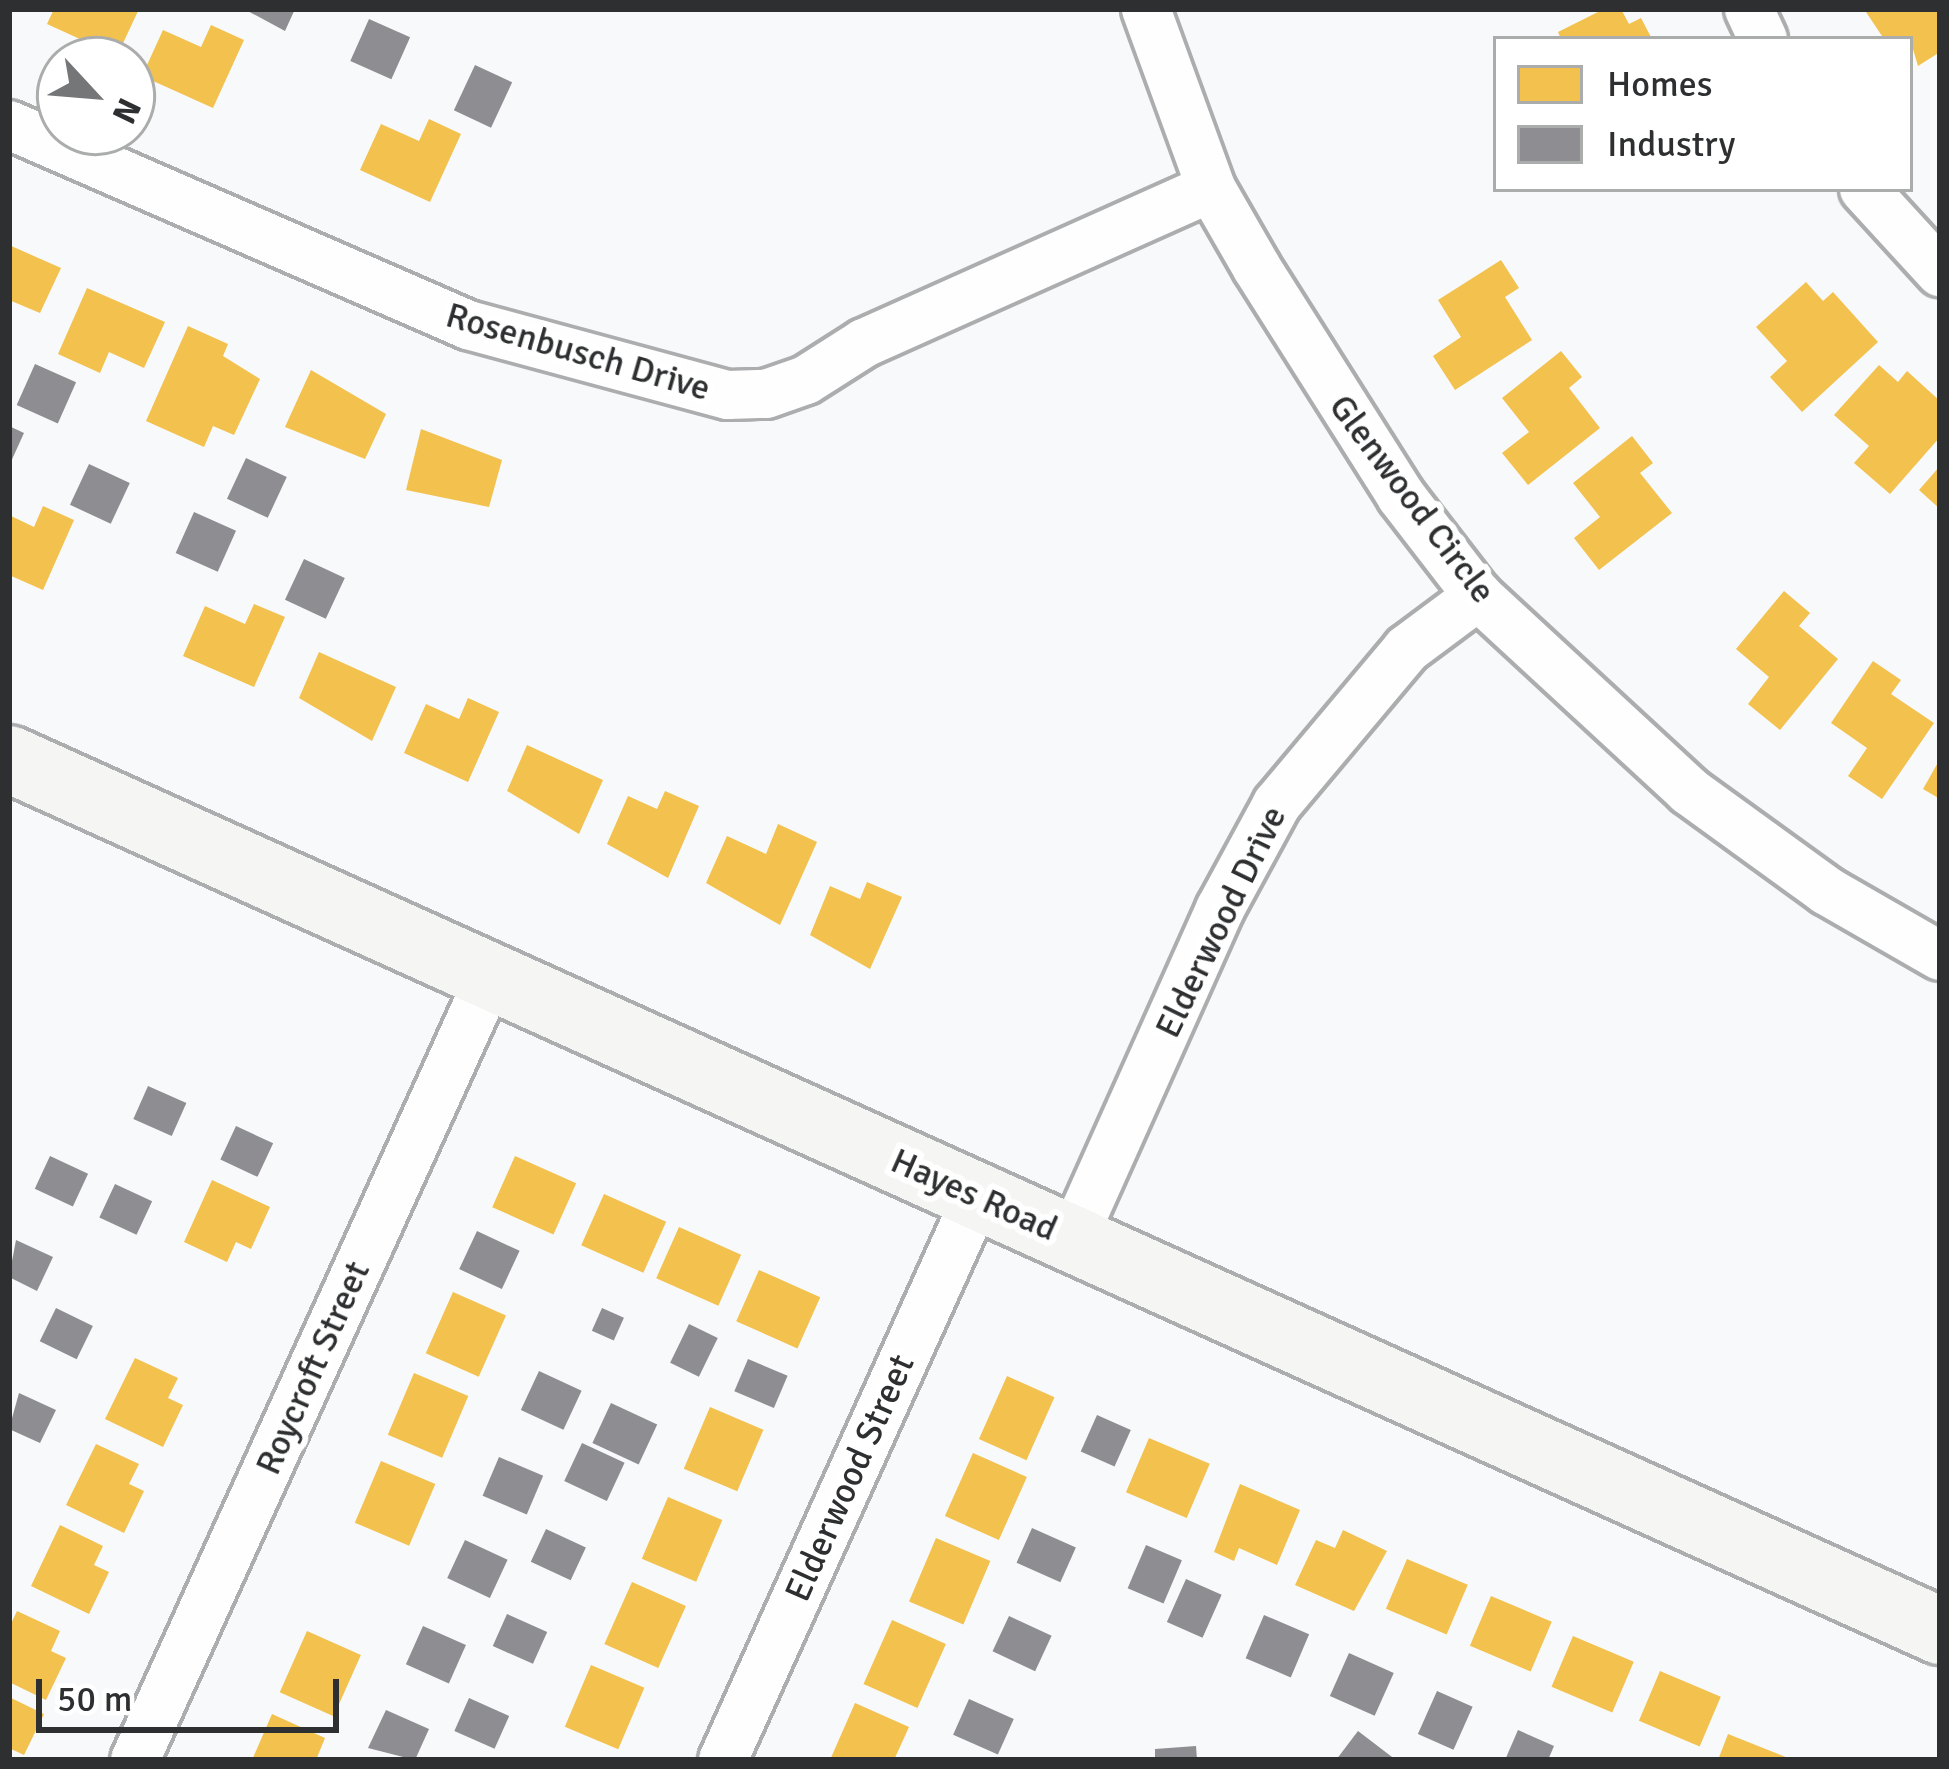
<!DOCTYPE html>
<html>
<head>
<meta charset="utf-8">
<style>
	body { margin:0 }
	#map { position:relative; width:1949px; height:1769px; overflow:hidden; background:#f8f9fa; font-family:Signika,sans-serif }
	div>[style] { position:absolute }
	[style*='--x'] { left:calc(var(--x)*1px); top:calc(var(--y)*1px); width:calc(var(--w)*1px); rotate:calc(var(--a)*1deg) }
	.homes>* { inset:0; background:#f2c14e; transform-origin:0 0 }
	.industry>* { inset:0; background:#8d8d92; transform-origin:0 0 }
	.roads { filter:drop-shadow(3px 0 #acadae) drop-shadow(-3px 0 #acadae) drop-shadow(0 3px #acadae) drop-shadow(0 -3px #acadae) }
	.street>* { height:48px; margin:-24px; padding:0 24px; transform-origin:24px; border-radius:24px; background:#fefefe }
	.secondary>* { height:66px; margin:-33px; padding:0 33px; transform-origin:33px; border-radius:33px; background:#f5f6f3 }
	span { translate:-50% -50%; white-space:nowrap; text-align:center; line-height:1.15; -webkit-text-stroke:12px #fff; paint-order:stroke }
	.street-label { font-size:36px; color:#2e2f30 }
	.frame { position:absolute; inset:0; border:12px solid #2e2f30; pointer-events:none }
	.legend { position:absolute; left:1493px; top:36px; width:420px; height:156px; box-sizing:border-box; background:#fff; border:3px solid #abacac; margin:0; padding:15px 21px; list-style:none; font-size:36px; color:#2e2f30 }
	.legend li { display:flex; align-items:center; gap:24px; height:60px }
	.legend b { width:60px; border:3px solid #abacac }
	.north { position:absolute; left:36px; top:36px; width:120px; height:120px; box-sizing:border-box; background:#fff; border:3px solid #abacac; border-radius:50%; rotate:116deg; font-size:33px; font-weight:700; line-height:48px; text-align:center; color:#2e2f30 }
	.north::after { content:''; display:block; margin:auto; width:42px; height:54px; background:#757677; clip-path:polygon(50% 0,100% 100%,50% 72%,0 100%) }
	.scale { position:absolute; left:36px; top:1679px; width:303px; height:54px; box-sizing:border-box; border:6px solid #2e2f30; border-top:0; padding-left:15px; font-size:36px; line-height:42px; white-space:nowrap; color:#2e2f30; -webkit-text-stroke:9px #fff; paint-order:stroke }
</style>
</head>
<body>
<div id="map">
	<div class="homes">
		<i style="clip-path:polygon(54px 9px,139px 9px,117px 56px,47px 24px)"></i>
		<i style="clip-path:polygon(1604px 9px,1621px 9px,1629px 24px,1641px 18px,1652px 39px,1561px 39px,1558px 32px)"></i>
		<i style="clip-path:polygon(1864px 9px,1940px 9px,1940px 52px,1918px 66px,1910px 39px,1884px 39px)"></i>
		<i style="clip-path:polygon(211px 25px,244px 40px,213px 108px,142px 76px,163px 30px,201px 47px)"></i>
		<i style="clip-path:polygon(429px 119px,461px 134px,430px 202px,360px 170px,381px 124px,419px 141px)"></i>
		<i style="clip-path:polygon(9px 245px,61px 268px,40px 313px,9px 300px)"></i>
		<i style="clip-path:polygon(1501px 260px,1519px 288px,1505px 297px,1532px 340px,1455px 390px,1433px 356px,1461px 337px,1438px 300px)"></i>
		<i style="clip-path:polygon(1806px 282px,1823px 301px,1833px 292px,1878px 342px,1802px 412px,1770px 377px,1787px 361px,1756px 327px)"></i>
		<i style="clip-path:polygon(87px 288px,165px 322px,144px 368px,109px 352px,100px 373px,58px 354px)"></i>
		<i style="clip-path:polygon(188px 326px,228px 344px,223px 356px,260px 379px,234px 435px,213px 426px,204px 447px,146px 421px)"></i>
		<i style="clip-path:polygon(1561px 351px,1582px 377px,1569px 388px,1600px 428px,1528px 485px,1502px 453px,1529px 432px,1502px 398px)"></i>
		<i style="clip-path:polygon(1879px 365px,1898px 382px,1907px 371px,1940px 401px,1940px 437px,1890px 494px,1854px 463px,1869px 446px,1834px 415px)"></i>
		<i style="clip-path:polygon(311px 370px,386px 414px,365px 459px,285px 427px)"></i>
		<i style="clip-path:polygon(421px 429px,502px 460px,489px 507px,406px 490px)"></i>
		<i style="clip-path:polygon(1632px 436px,1653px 463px,1640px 473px,1672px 513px,1599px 570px,1574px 538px,1600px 517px,1573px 483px)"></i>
		<i style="clip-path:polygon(1940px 466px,1940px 509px,1919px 490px)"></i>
		<i style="clip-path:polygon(43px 506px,74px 520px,43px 590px,9px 575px,9px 515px,34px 527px)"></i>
		<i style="clip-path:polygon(1784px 591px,1810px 613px,1799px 626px,1838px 659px,1780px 730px,1748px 704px,1769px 677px,1736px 649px)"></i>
		<i style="clip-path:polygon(254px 604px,285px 617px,254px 687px,183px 656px,205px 606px,245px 624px)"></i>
		<i style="clip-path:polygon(319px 652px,396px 687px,372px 741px,299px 698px)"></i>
		<i style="clip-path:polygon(1873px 661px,1901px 680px,1891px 694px,1934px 723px,1882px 799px,1848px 776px,1867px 748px,1831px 723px)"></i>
		<i style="clip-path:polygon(468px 698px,499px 712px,468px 782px,404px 753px,426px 704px,459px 719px)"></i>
		<i style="clip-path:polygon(527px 745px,603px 780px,579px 834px,507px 791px)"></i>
		<i style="clip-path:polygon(1940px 759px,1940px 799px,1923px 789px)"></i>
		<i style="clip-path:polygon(665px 791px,699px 806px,668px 878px,607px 844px,628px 796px,657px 809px)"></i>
		<i style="clip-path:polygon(778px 824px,817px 842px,780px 925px,706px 883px,727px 836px,766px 854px)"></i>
		<i style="clip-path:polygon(867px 882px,902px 897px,870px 969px,810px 935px,830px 886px,860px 899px)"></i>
		<i style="left:515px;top:1156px;width:67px;height:56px;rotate:24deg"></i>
		<i style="clip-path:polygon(212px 1180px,270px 1207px,251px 1249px,236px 1242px,227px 1262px,184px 1242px)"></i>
		<i style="left:604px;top:1194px;width:68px;height:56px;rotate:24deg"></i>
		<i style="left:679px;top:1227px;width:68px;height:56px;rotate:24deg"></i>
		<i style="left:759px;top:1270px;width:67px;height:56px;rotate:24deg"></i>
		<i style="left:453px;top:1292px;width:58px;height:67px;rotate:24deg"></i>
		<i style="clip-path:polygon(135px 1358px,178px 1378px,168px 1398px,183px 1405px,163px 1447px,105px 1419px)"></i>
		<i style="left:414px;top:1373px;width:59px;height:67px;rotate:23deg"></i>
		<i style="left:1007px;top:1376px;width:52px;height:69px;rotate:24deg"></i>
		<i style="left:710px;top:1407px;width:58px;height:67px;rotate:23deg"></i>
		<i style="left:1149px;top:1438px;width:66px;height:59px;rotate:23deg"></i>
		<i style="clip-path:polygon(96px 1444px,139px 1464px,129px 1484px,144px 1491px,124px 1533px,66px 1505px)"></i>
		<i style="left:973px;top:1453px;width:59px;height:69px;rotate:24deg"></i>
		<i style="left:381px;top:1461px;width:59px;height:67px;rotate:23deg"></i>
		<i style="clip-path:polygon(1240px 1484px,1300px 1510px,1277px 1565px,1239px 1548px,1234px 1561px,1214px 1552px)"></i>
		<i style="left:668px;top:1497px;width:59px;height:67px;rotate:23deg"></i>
		<i style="clip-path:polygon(60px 1525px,103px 1546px,94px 1565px,109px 1572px,89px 1614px,31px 1586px)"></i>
		<i style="clip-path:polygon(1343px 1530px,1387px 1551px,1354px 1611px,1295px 1585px,1316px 1540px,1335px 1548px)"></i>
		<i style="left:936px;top:1538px;width:59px;height:69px;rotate:23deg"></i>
		<i style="left:1407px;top:1559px;width:66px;height:54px;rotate:23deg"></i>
		<i style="left:632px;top:1582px;width:59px;height:68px;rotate:24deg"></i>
		<i style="left:1491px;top:1596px;width:66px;height:54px;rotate:23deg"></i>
		<i style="clip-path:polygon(17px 1611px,60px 1631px,51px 1651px,66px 1658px,46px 1700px,9px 1682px,9px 1628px)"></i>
		<i style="left:892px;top:1620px;width:59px;height:70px;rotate:24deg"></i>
		<i style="left:307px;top:1631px;width:59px;height:67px;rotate:24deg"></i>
		<i style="left:1573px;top:1636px;width:66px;height:55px;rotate:23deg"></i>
		<i style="left:591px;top:1665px;width:58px;height:67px;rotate:23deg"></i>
		<i style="left:1660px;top:1671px;width:66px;height:54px;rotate:23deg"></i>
		<i style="clip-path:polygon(9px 1697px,44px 1714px,24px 1755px,9px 1748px)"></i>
		<i style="clip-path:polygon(855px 1703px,909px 1727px,894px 1760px,830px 1760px)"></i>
		<i style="clip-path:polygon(272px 1714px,325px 1738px,316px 1760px,252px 1760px)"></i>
		<i style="clip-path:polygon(1728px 1734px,1793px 1760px,1718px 1760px)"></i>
	</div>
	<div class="industry">
		<i style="clip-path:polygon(244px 9px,295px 9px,285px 31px)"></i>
		<i style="left:369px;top:19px;width:45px;height:46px;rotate:24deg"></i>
		<i style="left:475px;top:65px;width:41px;height:50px;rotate:25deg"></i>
		<i style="left:35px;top:364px;width:45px;height:45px;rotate:24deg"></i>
		<i style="clip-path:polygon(9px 426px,24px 433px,9px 466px)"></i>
		<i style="left:246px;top:458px;width:45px;height:45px;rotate:25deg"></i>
		<i style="left:89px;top:464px;width:45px;height:45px;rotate:25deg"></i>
		<i style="left:194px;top:512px;width:46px;height:45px;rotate:24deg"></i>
		<i style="left:304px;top:559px;width:45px;height:45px;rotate:25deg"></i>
		<i style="left:148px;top:1086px;width:42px;height:36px;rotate:24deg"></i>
		<i style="left:236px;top:1126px;width:41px;height:37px;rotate:25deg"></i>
		<i style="left:50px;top:1156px;width:42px;height:36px;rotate:25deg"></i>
		<i style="left:115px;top:1184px;width:41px;height:37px;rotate:25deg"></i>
		<i style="left:477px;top:1231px;width:47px;height:42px;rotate:25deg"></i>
		<i style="clip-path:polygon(16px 1240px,53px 1257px,37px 1291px,9px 1277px)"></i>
		<i style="left:56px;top:1308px;width:41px;height:37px;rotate:26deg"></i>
		<i style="left:602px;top:1308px;width:24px;height:25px;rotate:24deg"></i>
		<i style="left:689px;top:1324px;width:32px;height:43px;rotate:26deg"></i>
		<i style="left:748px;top:1359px;width:43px;height:35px;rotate:23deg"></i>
		<i style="left:539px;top:1371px;width:47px;height:43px;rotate:25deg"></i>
		<i style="clip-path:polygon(19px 1393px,56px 1410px,40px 1443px,9px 1429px)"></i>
		<i style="left:611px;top:1403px;width:51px;height:44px;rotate:25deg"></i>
		<i style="left:1097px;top:1415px;width:37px;height:40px;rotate:24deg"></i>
		<i style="left:582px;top:1443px;width:47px;height:42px;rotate:25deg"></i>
		<i style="left:499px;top:1457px;width:48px;height:42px;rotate:23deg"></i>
		<i style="left:1032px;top:1528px;width:48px;height:38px;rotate:24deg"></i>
		<i style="left:546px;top:1529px;width:44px;height:36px;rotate:25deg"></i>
		<i style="left:465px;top:1540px;width:47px;height:42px;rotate:25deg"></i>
		<i style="left:1146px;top:1545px;width:39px;height:47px;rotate:23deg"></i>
		<i style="left:1186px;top:1579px;width:39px;height:47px;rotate:24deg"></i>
		<i style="left:507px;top:1614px;width:44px;height:35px;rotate:24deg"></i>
		<i style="left:1264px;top:1615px;width:49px;height:47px;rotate:23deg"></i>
		<i style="left:1009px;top:1616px;width:47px;height:39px;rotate:25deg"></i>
		<i style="left:423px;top:1626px;width:47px;height:42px;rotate:24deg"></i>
		<i style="left:1349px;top:1653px;width:49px;height:47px;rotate:24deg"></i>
		<i style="left:1437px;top:1691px;width:39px;height:47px;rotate:24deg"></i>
		<i style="left:469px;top:1698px;width:44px;height:36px;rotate:24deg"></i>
		<i style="left:969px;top:1699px;width:49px;height:39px;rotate:24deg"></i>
		<i style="clip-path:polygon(386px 1710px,429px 1729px,415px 1760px,368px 1748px)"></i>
		<i style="clip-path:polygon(1518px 1730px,1554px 1746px,1548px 1760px,1505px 1760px)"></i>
		<i style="clip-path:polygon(1358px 1731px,1396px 1760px,1336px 1760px)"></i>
		<i style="clip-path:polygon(1196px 1746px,1197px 1760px,1155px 1760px,1155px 1749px)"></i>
	</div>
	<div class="roads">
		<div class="street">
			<i style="--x:1146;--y:9;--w:190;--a:70"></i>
			<i style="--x:1211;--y:188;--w:92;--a:60.1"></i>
			<i style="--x:1257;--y:268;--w:270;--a:57.7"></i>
			<i style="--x:1401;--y:496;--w:126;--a:52.4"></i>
			<i style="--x:1478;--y:596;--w:287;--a:42.7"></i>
			<i style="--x:1689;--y:791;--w:170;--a:35.9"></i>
			<i style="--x:1827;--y:891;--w:130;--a:29.9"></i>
			<i style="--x:1749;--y:9;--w:33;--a:65"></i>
			<i style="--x:9;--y:125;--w:501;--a:23.54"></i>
			<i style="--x:468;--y:325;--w:269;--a:15.1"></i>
			<i style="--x:728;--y:395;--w:38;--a:-2"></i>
			<i style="--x:766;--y:394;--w:42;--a:-19.3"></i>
			<i style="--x:806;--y:380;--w:69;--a:-32.5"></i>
			<i style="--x:864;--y:343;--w:380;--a:-24.1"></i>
			<i style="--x:1864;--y:189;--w:113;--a:47.5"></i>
			<i style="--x:1072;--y:1240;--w:363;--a:-65.9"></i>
			<i style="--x:1220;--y:909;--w:119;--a:-61.5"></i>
			<i style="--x:1277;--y:804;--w:202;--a:-50"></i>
			<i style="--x:1407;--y:649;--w:89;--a:-36.7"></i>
			<i style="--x:135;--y:1760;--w:862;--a:-65.61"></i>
			<i style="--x:723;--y:1760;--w:618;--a:-65.72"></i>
		</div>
		<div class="secondary">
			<i style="--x:9;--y:759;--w:2119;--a:24.3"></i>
		</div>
	</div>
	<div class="street-label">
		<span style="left:578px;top:352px;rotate:16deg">Rosenbusch Drive</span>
		<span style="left:1412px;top:499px;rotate:53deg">Glenwood Circle</span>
		<span style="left:1221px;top:922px;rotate:-64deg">Elderwood Drive</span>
		<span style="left:974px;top:1195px;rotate:24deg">Hayes Road</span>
		<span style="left:313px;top:1368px;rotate:-66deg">Roycroft Street</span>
		<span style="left:850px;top:1478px;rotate:-66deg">Elderwood Street</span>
	</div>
	<div class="frame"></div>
	<ul class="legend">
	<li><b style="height:33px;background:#f2c14e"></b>Homes</li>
	<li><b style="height:33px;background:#8d8d92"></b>Industry</li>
	</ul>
	<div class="north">N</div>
	<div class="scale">50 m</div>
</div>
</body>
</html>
